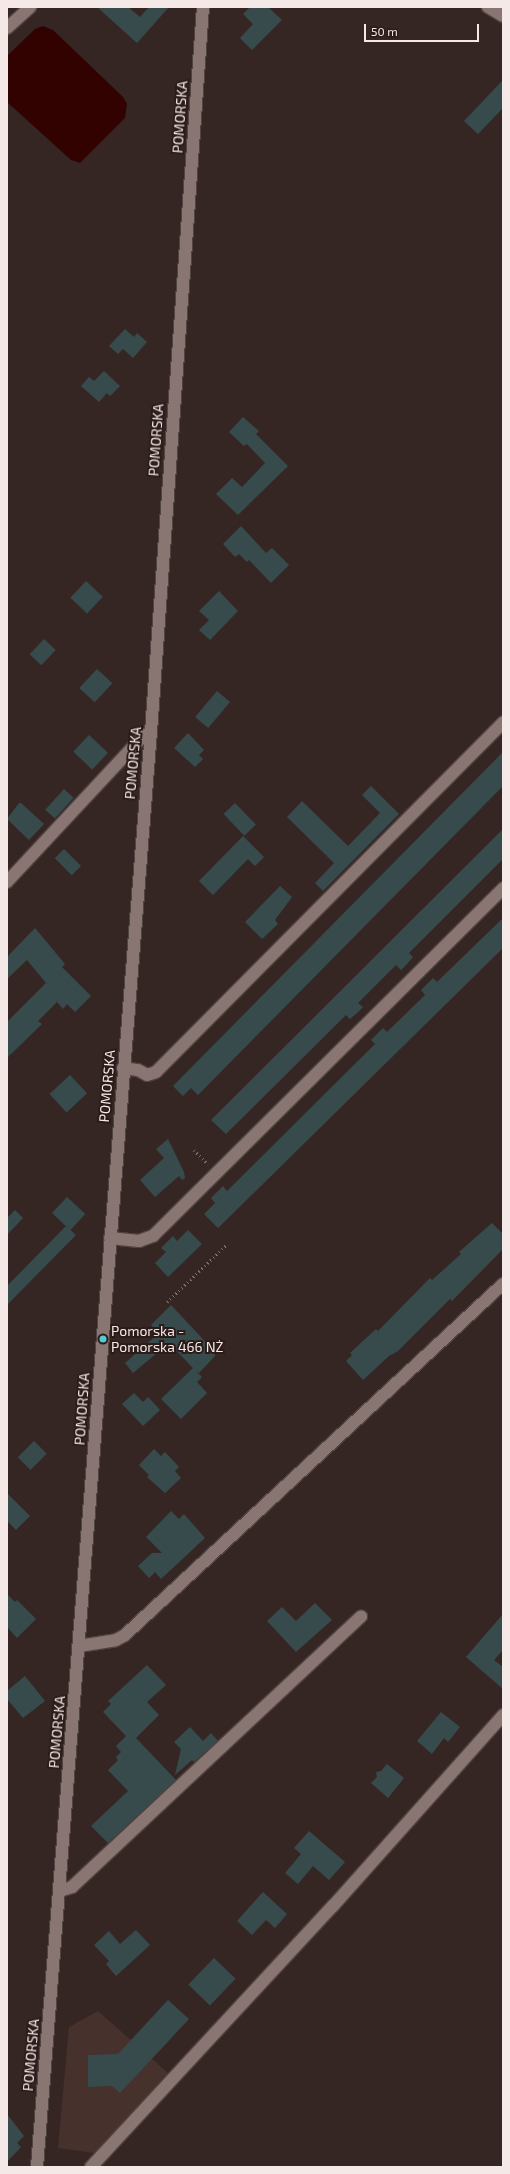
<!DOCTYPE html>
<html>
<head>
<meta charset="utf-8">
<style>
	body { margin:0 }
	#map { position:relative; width:510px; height:2174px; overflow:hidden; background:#362623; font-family:"Exo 2",sans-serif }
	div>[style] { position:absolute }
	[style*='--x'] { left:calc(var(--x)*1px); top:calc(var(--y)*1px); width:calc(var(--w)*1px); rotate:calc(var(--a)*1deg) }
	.built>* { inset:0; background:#46312d }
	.water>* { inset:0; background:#320200 }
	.building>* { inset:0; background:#374b4d; transform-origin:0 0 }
	.path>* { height:2.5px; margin-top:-1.25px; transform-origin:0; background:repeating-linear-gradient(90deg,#7e706d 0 1px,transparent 0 4px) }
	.roads { filter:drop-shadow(1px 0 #514341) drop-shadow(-1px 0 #514341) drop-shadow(0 1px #514341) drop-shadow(0 -1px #514341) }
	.minor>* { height:12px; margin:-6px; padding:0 6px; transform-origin:6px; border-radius:6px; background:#897572 }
	.dots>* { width:11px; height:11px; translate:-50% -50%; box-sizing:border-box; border:2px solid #2b1c19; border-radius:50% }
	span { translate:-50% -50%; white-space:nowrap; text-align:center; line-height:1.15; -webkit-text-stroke:4px #2b1c19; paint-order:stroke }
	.street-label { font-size:14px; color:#f4e9e7 }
	.poi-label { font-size:14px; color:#f4e9e7 }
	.left { translate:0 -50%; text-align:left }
	.frame { position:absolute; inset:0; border:8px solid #f4e9e7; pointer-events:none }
	.scale { position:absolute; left:364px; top:24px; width:115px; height:18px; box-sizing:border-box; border:2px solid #f4e9e7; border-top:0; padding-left:5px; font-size:12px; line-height:14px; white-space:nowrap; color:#f4e9e7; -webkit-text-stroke:3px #2b1c19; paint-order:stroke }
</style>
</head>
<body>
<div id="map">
	<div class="built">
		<i style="clip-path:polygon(98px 2011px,168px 2073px,95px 2153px,58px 2148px,69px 2027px)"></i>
	</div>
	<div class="water">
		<i style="clip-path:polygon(43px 26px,53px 30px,123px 97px,127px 104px,125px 118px,80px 163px,71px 160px,7px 102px,7px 56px,35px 29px)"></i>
	</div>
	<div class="building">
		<i style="clip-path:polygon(97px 7px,128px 7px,140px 17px,149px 7px,169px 7px,137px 43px)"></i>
		<i style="clip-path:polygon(250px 7px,268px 7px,282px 20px,252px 50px,240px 38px,253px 24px,243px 14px)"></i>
		<i style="clip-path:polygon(503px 80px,503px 108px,478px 134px,464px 121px)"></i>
		<i style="clip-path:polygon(125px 329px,134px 337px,137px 333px,147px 342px,133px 358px,123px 349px,118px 354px,109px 346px)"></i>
		<i style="clip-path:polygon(104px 371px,120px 386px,110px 396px,107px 393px,99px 402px,81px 386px,89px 377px,94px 381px)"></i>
		<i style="clip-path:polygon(243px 417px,259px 431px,256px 434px,288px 466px,238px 515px,216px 494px,232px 478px,242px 487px,265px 463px,247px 444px,244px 446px,229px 432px)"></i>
		<i style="clip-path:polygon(241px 526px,266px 553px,272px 548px,289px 565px,271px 583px,249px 560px,247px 562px,239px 554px,235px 557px,223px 544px)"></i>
		<i style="left:86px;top:581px;width:23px;height:23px;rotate:43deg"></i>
		<i style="clip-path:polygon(219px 591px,238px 611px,210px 640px,199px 630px,209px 620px,199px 611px)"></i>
		<i style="left:44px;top:639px;width:16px;height:21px;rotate:43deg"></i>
		<i style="left:97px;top:669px;width:21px;height:26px;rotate:43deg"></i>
		<i style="left:217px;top:691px;width:17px;height:34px;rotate:40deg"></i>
		<i style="clip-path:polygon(188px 733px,204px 750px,199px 755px,203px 759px,195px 767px,174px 748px)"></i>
		<i style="left:89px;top:735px;width:26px;height:23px;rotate:43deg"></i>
		<i style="clip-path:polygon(503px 752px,503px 786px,198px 1095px,191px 1088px,183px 1096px,173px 1086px)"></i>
		<i style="clip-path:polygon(371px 786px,399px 814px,323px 891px,315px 883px,334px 863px,287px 817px,302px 801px,348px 846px,380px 813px,362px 795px)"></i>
		<i style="left:64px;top:789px;width:13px;height:28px;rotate:42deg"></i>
		<i style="clip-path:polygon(19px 803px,21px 803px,44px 824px,29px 840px,7px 819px)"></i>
		<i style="left:235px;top:803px;width:30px;height:16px;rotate:46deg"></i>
		<i style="clip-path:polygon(503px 829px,503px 859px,409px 953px,413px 957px,407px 964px,401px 970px,396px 965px,358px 1003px,363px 1007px,357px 1013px,350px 1019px,346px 1015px,226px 1134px,211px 1120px)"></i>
		<i style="clip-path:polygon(243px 836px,264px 857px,255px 866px,248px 859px,213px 895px,199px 881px)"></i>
		<i style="left:64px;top:849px;width:24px;height:13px;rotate:45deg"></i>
		<i style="clip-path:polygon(280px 886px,292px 897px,275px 920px,278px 924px,262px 939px,245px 922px)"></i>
		<i style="clip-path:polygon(503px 918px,503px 948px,218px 1228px,204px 1214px,215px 1203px,211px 1198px,223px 1186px,227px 1191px,375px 1044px,371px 1040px,383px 1028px,387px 1032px,425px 995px,421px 990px,433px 978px,437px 982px)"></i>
		<i style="clip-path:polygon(35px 928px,65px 964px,62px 967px,91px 996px,75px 1012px,67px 1004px,63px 1009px,57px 1002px,38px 1021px,42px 1024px,7px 1058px,7px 1022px,46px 983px,27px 960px,7px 979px,7px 957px)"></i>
		<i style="left:70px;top:1075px;width:25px;height:28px;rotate:47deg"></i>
		<i style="clip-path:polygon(168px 1139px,184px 1172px,185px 1178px,182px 1180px,179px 1176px,155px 1197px,140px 1180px,164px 1158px,156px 1149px)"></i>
		<i style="left:67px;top:1197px;width:25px;height:22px;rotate:43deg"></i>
		<i style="clip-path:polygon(15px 1210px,23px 1218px,7px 1235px,7px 1218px)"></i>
		<i style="clip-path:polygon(492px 1223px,503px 1234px,503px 1249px,452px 1301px,450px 1299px,398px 1351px,389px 1356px,363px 1380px,346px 1361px,352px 1355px,350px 1353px,376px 1329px,378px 1331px,430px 1278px,432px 1280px,461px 1254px,459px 1252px)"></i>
		<i style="clip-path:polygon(66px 1226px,76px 1235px,7px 1305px,7px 1286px)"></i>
		<i style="clip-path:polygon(188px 1230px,202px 1244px,168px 1277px,155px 1263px,166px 1252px,161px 1248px,173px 1236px,177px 1241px)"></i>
		<i style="clip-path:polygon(171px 1305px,215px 1352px,215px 1356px,199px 1373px,196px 1371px,202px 1377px,197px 1382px,207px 1393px,181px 1419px,161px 1399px,193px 1368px,169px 1343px,133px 1373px,125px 1363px,159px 1333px,151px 1325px)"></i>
		<i style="clip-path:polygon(134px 1393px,143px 1402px,148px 1397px,160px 1410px,143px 1426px,122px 1404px)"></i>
		<i style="left:34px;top:1441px;width:18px;height:23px;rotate:45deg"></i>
		<i style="clip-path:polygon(154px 1449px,161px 1456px,165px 1452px,179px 1467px,175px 1471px,181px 1478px,165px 1493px,147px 1477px,149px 1475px,139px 1465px)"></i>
		<i style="clip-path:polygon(7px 1493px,30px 1516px,16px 1530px,7px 1521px)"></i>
		<i style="clip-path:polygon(171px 1511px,179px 1519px,184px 1514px,205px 1538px,161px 1579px,155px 1572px,149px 1578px,138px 1566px,152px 1553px,162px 1553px,146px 1537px)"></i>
		<i style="clip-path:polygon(7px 1594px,15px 1602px,17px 1600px,36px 1619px,17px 1638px,7px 1627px)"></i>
		<i style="clip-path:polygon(315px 1603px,332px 1620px,296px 1652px,267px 1621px,282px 1607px,296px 1621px)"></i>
		<i style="clip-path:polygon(503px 1614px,503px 1650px,494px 1660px,503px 1667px,503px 1689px,466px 1657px)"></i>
		<i style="clip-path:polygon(147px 1665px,166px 1685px,147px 1702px,159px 1715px,136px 1738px,176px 1780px,108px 1843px,91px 1826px,128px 1791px,108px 1770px,118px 1760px,116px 1757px,121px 1752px,116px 1746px,126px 1736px,103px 1712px,111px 1704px,108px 1701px)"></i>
		<i style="clip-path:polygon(25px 1676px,45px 1701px,23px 1718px,7px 1699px,7px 1691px)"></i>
		<i style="clip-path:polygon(441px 1712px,460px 1727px,448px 1742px,444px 1738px,432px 1754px,417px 1741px)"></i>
		<i style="clip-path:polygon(190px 1727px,203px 1741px,211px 1733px,218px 1741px,194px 1762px,192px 1760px,175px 1775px,181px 1749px,174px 1742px)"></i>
		<i style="clip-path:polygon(387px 1764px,404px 1778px,388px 1798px,371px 1783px,377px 1777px,376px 1772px,381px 1771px)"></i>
		<i style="clip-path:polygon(309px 1831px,345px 1862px,329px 1880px,313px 1866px,298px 1884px,285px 1873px,301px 1854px,294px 1848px)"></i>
		<i style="clip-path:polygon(263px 1892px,287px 1914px,275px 1928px,266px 1920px,252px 1935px,237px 1921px)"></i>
		<i style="clip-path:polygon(136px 1930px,150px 1945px,116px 1976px,106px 1964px,109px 1961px,94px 1945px,109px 1931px,120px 1944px)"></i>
		<i style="left:214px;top:1958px;width:30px;height:37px;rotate:44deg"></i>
		<i style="clip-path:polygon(168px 2000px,189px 2019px,120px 2093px,112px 2086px,88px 2087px,88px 2055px,118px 2054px)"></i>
		<i style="clip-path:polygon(7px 2114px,24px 2136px,17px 2143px,21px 2147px,7px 2162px)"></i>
	</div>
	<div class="path">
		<i style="--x:194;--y:1150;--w:20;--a:45"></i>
		<i style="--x:167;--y:1302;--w:82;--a:-44"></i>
	</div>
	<div class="roads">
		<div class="minor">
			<i style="--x:488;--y:7;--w:17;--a:31"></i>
			<i style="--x:7;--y:28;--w:31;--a:-42"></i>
			<i style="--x:7;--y:882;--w:198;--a:-47"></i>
			<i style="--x:142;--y:737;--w:10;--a:-29"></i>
			<i style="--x:123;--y:1068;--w:15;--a:8"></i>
			<i style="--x:138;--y:1070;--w:10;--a:29"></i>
			<i style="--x:147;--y:1075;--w:9;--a:-18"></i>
			<i style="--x:156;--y:1072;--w:493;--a:-45.2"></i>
			<i style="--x:110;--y:1238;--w:29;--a:6"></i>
			<i style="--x:139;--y:1241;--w:15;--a:-20"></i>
			<i style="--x:153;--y:1236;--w:494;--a:-44.8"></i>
			<i style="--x:79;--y:1646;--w:37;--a:-9"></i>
			<i style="--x:116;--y:1640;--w:10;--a:-29"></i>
			<i style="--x:125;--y:1635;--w:516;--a:-42.88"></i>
			<i style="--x:59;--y:1891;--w:14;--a:-17"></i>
			<i style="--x:72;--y:1887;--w:396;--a:-43.1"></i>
			<i style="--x:37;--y:2167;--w:1440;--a:-85.46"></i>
			<i style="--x:151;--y:732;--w:727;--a:-85.9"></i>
			<i style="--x:91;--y:2167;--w:356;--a:-47.2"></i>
			<i style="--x:333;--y:1906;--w:256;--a:-48.3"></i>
		</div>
	</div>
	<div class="dots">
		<i style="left:103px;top:1339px;background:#51ccd5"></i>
	</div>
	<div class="street-label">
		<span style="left:180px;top:117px;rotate:-86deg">POMORSKA</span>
		<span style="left:156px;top:440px;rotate:-86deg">POMORSKA</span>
		<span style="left:133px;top:763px;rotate:-85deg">POMORSKA</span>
		<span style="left:107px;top:1086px;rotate:-85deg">POMORSKA</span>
		<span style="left:82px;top:1409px;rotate:-86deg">POMORSKA</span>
		<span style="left:57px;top:1732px;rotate:-85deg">POMORSKA</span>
		<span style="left:31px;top:2055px;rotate:-85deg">POMORSKA</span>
	</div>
	<div class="poi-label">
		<span class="left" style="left:111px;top:1339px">Pomorska -<br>Pomorska 466 NŻ</span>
	</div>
	<div class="frame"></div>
	<div class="scale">50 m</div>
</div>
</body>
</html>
